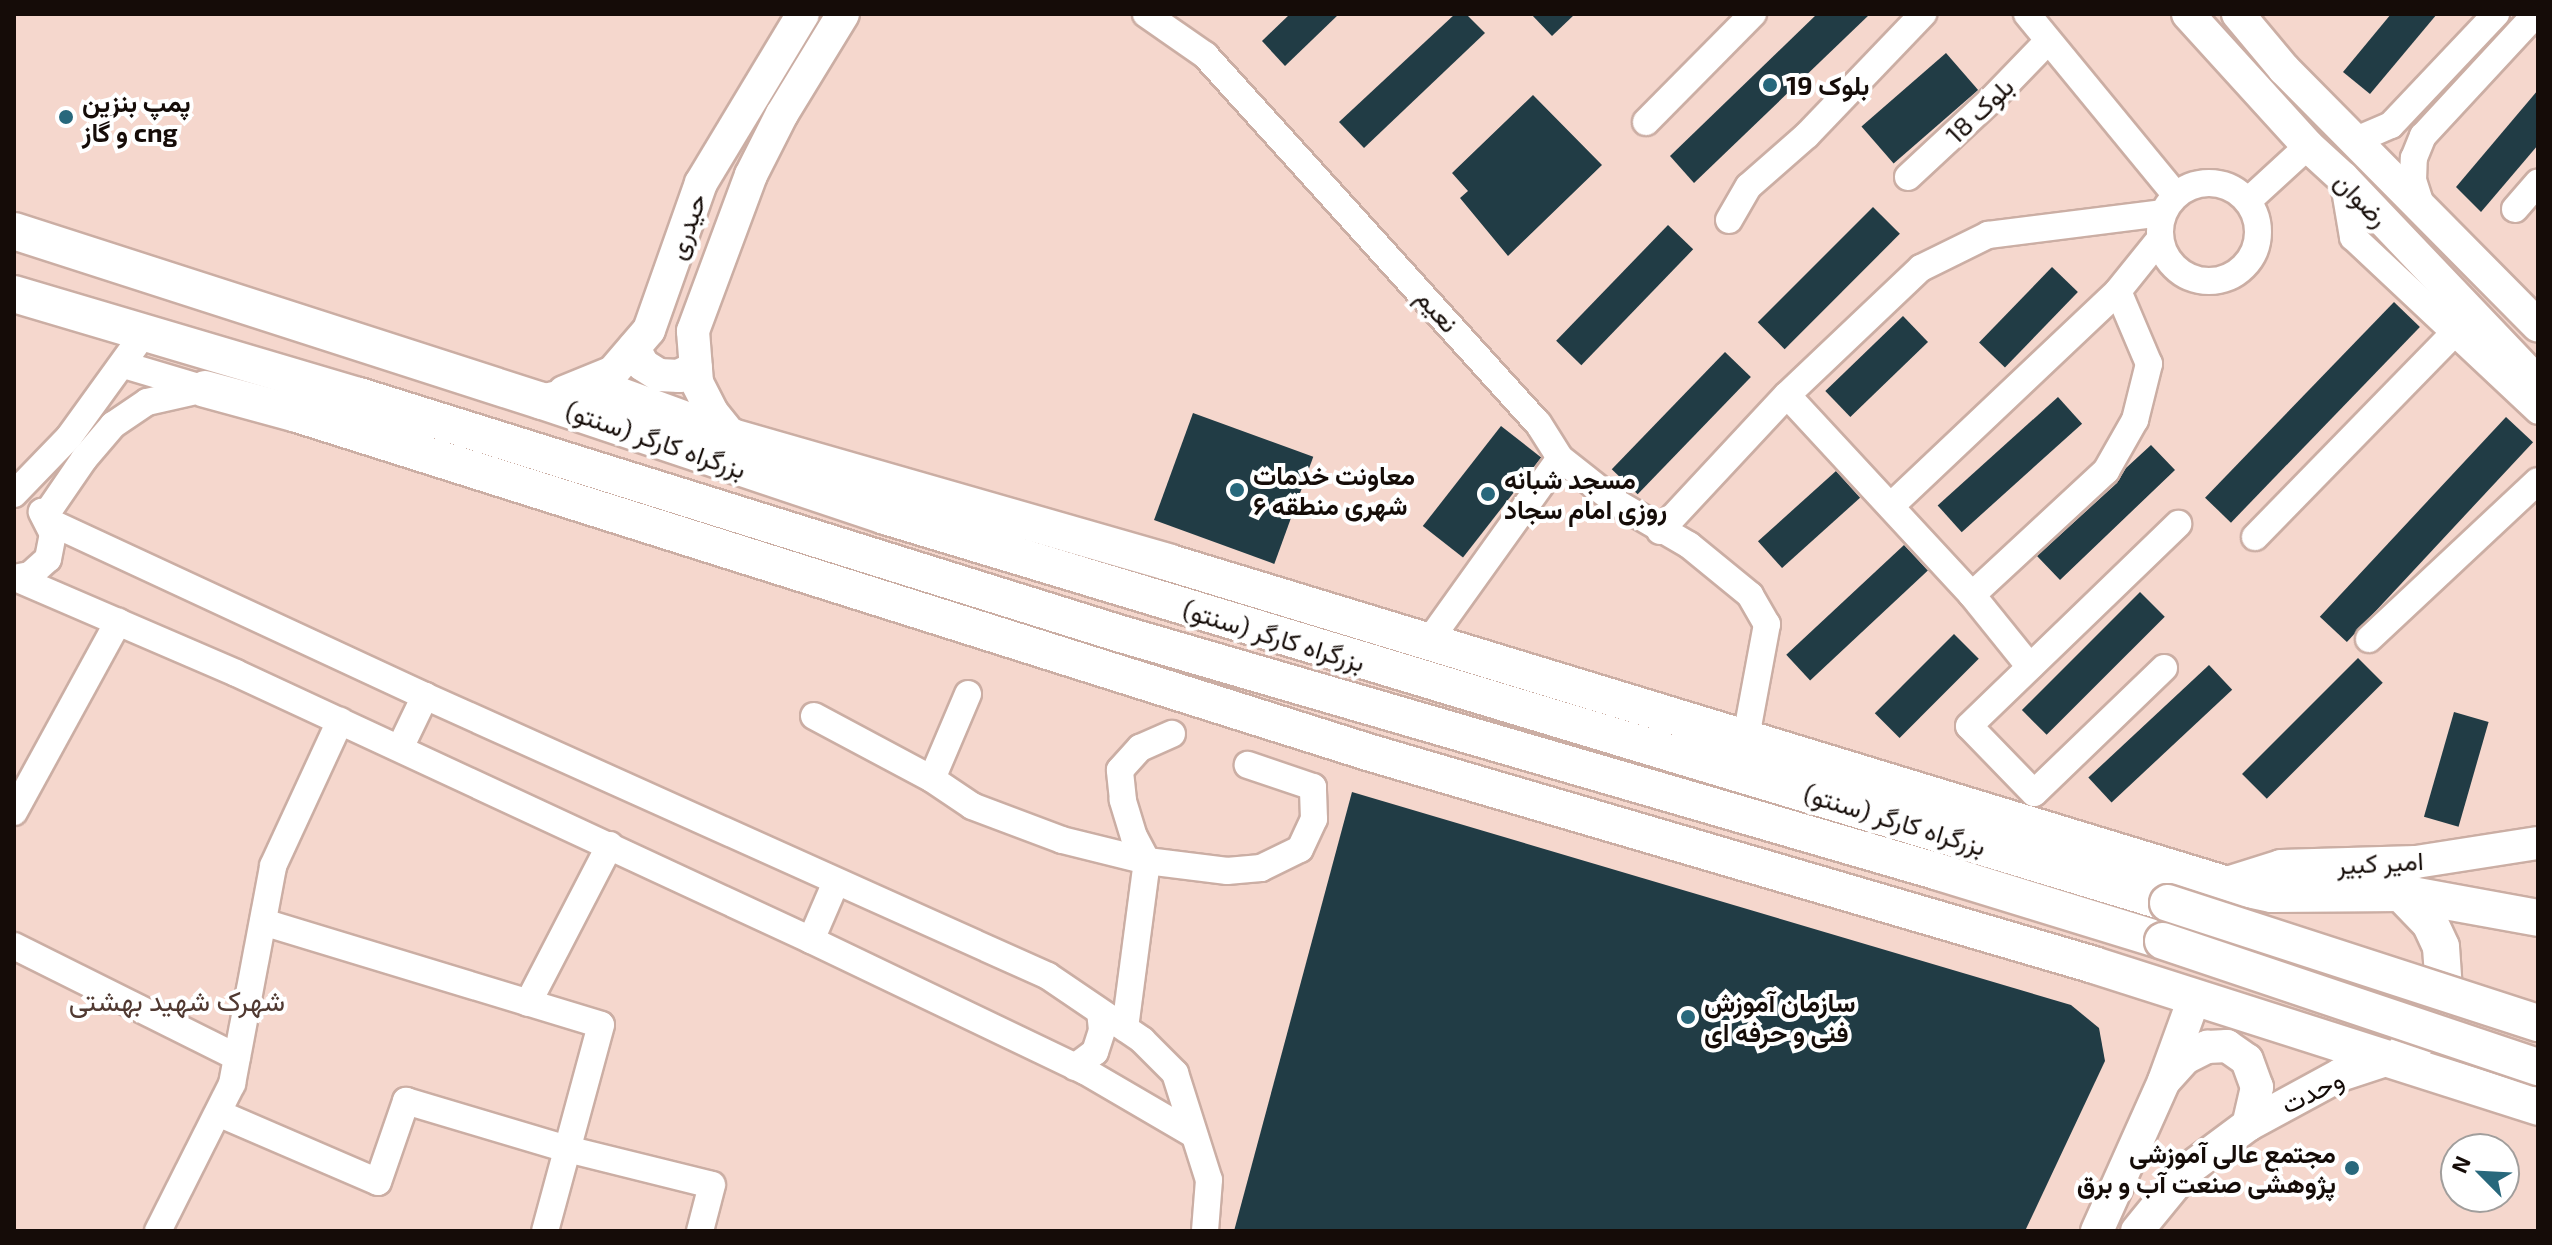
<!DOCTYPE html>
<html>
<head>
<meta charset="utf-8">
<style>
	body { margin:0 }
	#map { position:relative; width:2552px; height:1245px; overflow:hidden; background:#f5d7cd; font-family:"Exo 2",Vazirmatn,sans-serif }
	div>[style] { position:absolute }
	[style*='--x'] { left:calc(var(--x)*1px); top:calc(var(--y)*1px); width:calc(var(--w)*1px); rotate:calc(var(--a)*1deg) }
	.building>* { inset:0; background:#213c45; transform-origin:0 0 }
	.roads { filter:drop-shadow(2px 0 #cbaea4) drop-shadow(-2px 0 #cbaea4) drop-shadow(0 2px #cbaea4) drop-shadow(0 -2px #cbaea4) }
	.minor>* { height:26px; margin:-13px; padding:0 13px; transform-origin:13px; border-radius:13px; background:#fff }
	.minor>.ring { margin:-13px; padding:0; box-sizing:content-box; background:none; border:26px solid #fff; border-radius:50% }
	.major>* { height:32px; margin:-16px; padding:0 16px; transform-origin:16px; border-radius:16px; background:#fff }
	.highway>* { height:36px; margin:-18px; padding:0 18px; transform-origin:18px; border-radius:18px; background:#fff }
	.bridges { filter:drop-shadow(2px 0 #cbaea4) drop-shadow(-2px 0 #cbaea4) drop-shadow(0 2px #cbaea4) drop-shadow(0 -2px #cbaea4) }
	.highway-bridge>* { height:36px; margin:-18px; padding:0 18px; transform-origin:18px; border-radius:18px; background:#fff }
	.dots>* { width:22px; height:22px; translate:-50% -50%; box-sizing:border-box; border:4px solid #fff; border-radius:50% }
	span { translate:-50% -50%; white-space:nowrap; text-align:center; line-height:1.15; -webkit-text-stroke:8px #fff; paint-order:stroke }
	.poi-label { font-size:26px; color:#150c08; font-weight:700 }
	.left { translate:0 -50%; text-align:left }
	.right { translate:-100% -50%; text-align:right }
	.street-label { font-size:26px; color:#150c08 }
	.neighbourhood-label { font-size:28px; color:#503931 }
	.frame { position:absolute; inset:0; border:16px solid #150c08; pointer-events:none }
	.north { position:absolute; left:2440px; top:1133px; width:80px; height:80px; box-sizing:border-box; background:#fff; border:2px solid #a19e9c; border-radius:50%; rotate:294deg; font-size:22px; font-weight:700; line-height:32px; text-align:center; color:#150c08 }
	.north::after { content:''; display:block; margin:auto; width:28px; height:36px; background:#28687c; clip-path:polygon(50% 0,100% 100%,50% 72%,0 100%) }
</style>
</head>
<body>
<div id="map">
	<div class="building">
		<i style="clip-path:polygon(1290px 14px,1339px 14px,1285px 66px,1262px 41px)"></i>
		<i style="clip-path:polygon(1455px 14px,1466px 14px,1485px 33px,1364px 148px,1339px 122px)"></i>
		<i style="clip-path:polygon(1531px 14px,1575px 14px,1552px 36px)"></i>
		<i style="clip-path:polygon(1817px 14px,1870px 14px,1694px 183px,1670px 156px)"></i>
		<i style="clip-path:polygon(2391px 14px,2437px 14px,2370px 94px,2343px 72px)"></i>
		<i style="left:1946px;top:53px;width:49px;height:112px;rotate:49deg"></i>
		<i style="clip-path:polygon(2538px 90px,2538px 145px,2481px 212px,2456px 187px)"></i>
		<i style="clip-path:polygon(1533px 95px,1602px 165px,1508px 256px,1460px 198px,1468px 191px,1452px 173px)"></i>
		<i style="left:1873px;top:207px;width:38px;height:163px;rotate:45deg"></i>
		<i style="left:1668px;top:225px;width:35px;height:161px;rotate:44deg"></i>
		<i style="left:2052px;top:267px;width:36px;height:105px;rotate:44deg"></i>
		<i style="left:2394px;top:302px;width:36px;height:272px;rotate:44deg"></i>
		<i style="left:1903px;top:316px;width:36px;height:108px;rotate:46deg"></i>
		<i style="left:1725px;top:352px;width:36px;height:163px;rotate:44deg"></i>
		<i style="left:2058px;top:397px;width:36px;height:162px;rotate:48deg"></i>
		<i style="left:1193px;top:413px;width:128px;height:114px;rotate:20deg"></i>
		<i style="left:2506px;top:417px;width:37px;height:273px;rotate:43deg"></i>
		<i style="left:1501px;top:426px;width:51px;height:127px;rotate:38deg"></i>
		<i style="clip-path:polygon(2151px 445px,2175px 470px,2060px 580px,2037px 556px,2117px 483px,2126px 468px)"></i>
		<i style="left:1836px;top:471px;width:36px;height:105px;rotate:48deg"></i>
		<i style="left:1904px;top:545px;width:35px;height:161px;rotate:47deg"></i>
		<i style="left:2140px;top:592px;width:35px;height:167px;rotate:45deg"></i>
		<i style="left:1954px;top:634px;width:35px;height:112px;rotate:45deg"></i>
		<i style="left:2358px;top:658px;width:35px;height:164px;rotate:45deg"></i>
		<i style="left:2209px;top:665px;width:34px;height:165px;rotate:47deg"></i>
		<i style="left:2454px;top:712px;width:36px;height:109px;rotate:16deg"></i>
		<i style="clip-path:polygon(1352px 792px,2071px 1005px,2099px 1028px,2105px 1061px,2025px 1231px,1234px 1231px)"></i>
	</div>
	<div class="roads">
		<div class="minor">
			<i style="--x:1146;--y:14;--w:72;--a:34.8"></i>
			<i style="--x:1205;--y:55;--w:496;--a:47.9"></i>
			<i style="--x:1538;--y:423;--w:41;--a:57.8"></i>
			<i style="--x:1560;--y:458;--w:225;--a:125.6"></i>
			<i style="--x:2027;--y:14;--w:233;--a:50.6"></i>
			<i style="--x:1646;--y:122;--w:152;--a:-45.3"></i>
			<i style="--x:2354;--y:141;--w:40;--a:-23.4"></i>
			<i style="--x:2391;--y:125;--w:153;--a:-46.6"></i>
			<i style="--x:1908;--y:177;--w:113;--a:-42.9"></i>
			<i style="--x:1991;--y:100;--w:81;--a:-46"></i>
			<i style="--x:2343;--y:178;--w:60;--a:80.4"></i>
			<i style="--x:2353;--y:237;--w:254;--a:43.2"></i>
			<i class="ring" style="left:2160px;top:183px;width:72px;height:72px"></i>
			<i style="--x:2249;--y:200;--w:80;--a:-42.5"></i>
			<i style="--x:2422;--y:208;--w:28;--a:-108"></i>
			<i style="--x:2413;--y:181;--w:23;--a:-88"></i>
			<i style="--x:2414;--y:158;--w:24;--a:-68"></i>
			<i style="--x:2423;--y:136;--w:166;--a:-47.2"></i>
			<i style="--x:2515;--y:209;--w:35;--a:-49"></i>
			<i style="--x:1729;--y:220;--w:39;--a:-60"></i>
			<i style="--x:1749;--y:186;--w:77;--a:-41.3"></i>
			<i style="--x:1807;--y:135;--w:168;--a:-46.2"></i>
			<i style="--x:124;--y:365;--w:80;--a:16.6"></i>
			<i style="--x:1787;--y:395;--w:272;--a:47.2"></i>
			<i style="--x:1972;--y:595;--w:183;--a:-42.8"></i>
			<i style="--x:2106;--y:471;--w:59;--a:-60.4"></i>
			<i style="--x:2135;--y:420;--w:58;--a:-76"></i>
			<i style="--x:2149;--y:364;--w:79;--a:-113"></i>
			<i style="--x:1560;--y:458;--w:73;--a:38.3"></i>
			<i style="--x:1617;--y:503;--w:83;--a:30.3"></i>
			<i style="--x:1689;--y:545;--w:79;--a:39.3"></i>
			<i style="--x:1750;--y:595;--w:34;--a:60"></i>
			<i style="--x:1767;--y:624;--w:115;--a:100.5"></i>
			<i style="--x:14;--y:494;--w:79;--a:-46"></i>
			<i style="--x:69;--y:437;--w:130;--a:-54.1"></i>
			<i style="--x:1892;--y:505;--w:311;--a:-43.4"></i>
			<i style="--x:2118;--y:291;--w:65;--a:-51.2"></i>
			<i style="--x:45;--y:516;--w:69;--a:-55.6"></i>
			<i style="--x:84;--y:459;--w:45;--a:-49.5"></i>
			<i style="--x:113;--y:425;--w:41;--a:-34.1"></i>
			<i style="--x:147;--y:402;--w:59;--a:-12.6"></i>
			<i style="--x:50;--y:522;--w:413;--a:24.9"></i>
			<i style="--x:425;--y:696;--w:683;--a:24.2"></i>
			<i style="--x:1048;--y:976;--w:114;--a:34.2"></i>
			<i style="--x:1142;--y:1040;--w:47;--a:45"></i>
			<i style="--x:1175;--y:1073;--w:112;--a:72.4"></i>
			<i style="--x:1209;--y:1180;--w:51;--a:94.5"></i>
			<i style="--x:1660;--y:531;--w:186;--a:-47"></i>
			<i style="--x:1787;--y:395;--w:185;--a:-43.5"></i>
			<i style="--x:1921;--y:268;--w:75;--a:-26.2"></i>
			<i style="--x:1988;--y:235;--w:175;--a:-7.2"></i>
			<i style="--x:2255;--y:537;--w:288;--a:-45.7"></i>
			<i style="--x:14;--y:578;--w:16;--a:-11"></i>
			<i style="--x:30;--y:575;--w:24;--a:-42"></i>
			<i style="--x:48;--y:559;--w:25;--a:-79"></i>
			<i style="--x:53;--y:534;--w:25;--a:-117"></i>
			<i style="--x:18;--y:579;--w:237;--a:23.3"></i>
			<i style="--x:236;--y:673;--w:634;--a:24.91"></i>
			<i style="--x:811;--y:940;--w:304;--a:25.6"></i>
			<i style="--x:1085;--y:1071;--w:123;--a:30.3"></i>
			<i style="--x:1972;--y:595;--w:92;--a:51.1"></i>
			<i style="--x:2369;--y:639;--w:231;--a:-43.1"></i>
			<i style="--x:2164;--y:668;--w:180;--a:136.1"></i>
			<i style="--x:2034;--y:793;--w:93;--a:-134.1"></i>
			<i style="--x:1969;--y:726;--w:291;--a:-44"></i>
			<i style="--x:968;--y:694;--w:92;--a:113"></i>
			<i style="--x:932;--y:779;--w:48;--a:34"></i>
			<i style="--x:972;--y:806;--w:96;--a:20.7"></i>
			<i style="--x:1062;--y:840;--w:88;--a:13.9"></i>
			<i style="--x:814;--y:716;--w:134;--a:28.1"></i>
			<i style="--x:400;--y:748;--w:58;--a:-64.3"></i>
			<i style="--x:14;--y:812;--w:217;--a:-61.3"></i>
			<i style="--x:1147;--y:861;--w:27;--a:-118"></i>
			<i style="--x:1134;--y:837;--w:39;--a:-107"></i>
			<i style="--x:1123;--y:800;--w:30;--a:-96"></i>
			<i style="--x:1120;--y:770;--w:30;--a:-48"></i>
			<i style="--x:1140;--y:748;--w:35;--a:-24"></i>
			<i style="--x:263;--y:922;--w:353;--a:16.9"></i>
			<i style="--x:601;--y:1025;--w:213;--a:105.2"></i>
			<i style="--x:811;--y:940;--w:63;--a:-66.7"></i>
			<i style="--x:14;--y:946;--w:249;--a:26.5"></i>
			<i style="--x:528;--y:1003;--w:178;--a:-62.6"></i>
			<i style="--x:1125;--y:1028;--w:168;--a:-82.5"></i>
			<i style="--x:1147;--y:861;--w:81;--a:7.1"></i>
			<i style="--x:1227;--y:871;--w:34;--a:-5"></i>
			<i style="--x:1261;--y:868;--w:43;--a:-26"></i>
			<i style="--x:1300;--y:849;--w:33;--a:-65"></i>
			<i style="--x:1314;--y:819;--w:32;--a:-92"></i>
			<i style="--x:1313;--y:787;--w:69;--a:-161.3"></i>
			<i style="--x:1075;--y:1067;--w:25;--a:-37"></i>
			<i style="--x:1095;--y:1052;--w:23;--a:-72"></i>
			<i style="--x:1102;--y:1030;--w:18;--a:-96"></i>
			<i style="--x:218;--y:1113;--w:174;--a:23.3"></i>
			<i style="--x:378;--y:1182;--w:86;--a:-70.9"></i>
			<i style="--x:406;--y:1101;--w:168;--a:16.6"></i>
			<i style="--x:567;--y:1149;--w:149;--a:13.9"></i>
			<i style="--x:712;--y:1185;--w:48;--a:104.6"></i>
			<i style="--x:158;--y:1231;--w:165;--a:-63.3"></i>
			<i style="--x:232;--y:1084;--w:222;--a:-79.3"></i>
			<i style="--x:273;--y:866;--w:160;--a:-65.2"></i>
		</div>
		<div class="major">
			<i style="--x:2188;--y:14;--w:178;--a:47.7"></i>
			<i style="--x:2308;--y:146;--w:47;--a:42.4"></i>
			<i style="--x:2343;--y:178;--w:283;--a:46.4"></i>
			<i style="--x:2238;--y:14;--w:72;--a:50.1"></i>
			<i style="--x:2284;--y:69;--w:361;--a:45.3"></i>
			<i style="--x:634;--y:348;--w:19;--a:62"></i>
			<i style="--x:643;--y:365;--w:19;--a:32"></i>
			<i style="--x:659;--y:375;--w:20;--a:3"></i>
			<i style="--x:679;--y:376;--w:19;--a:-28"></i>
			<i style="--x:564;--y:392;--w:53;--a:-22.2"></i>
			<i style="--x:613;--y:372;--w:55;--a:-49.4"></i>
			<i style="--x:649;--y:330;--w:156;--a:-70.5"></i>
			<i style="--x:701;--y:183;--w:197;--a:-58.9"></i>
			<i style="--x:732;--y:437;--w:32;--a:-129"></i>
			<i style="--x:712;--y:412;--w:34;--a:-117"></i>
			<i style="--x:697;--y:382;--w:51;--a:-94.5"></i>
			<i style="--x:693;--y:331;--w:166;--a:-69.6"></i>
			<i style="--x:751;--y:175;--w:68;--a:-63.1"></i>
			<i style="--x:782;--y:114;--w:117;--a:-58.6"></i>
			<i style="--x:2224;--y:884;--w:60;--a:-17.5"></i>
			<i style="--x:2281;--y:866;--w:135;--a:-1.7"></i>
			<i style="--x:2416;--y:862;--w:123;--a:-8.9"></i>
			<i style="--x:2166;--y:1079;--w:28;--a:-48"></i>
			<i style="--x:2185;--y:1058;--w:25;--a:-27"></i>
			<i style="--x:2207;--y:1047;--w:20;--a:-3"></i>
			<i style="--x:2227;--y:1046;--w:24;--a:35"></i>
			<i style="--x:2247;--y:1060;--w:29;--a:70"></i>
			<i style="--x:2257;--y:1087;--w:39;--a:103"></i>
			<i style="--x:2097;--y:1231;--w:164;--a:-65.9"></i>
			<i style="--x:2164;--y:1081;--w:90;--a:-70"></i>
			<i style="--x:2137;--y:1231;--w:77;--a:-50.8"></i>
			<i style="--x:2186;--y:1171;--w:77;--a:-36.6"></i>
			<i style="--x:2248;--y:1125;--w:105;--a:-28.5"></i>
			<i style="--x:2340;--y:1075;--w:52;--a:-18.1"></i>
		</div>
		<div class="highway">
			<i style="--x:14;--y:231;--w:555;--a:17.85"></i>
			<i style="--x:542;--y:401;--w:362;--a:18.5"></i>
			<i style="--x:885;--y:516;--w:1340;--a:16.79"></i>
			<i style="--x:14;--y:294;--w:360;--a:16.5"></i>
			<i style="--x:359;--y:396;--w:798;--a:17.35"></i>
			<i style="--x:1121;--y:634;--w:852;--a:16.22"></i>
			<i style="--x:1939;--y:872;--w:234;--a:17.1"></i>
			<i style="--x:205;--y:389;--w:95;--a:15.2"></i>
			<i style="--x:297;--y:414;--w:1126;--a:17.52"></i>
			<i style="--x:1371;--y:753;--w:753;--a:16.34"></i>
			<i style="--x:2094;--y:965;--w:466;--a:17.7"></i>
			<i style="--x:553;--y:400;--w:59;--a:-6.8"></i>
			<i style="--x:612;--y:393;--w:128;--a:20.1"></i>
			<i style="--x:732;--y:437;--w:453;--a:16"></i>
			<i style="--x:1167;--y:562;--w:1105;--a:16.94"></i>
			<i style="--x:2224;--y:884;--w:49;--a:11.8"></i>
			<i style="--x:2272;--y:894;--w:129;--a:-0.4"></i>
			<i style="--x:2401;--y:893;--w:139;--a:10.3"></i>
			<i style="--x:2401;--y:893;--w:42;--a:46"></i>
			<i style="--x:2430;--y:923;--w:26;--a:65"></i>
			<i style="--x:2441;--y:947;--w:32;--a:86"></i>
			<i style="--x:2443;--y:979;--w:43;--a:106.3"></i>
			<i style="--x:2431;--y:1020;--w:32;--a:124"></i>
			<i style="--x:2413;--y:1047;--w:9;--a:153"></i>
		</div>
	</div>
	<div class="bridges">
		<div class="highway-bridge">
			<i style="--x:2168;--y:903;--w:389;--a:18"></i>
			<i style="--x:2163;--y:941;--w:396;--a:18.6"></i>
		</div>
	</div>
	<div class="dots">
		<i style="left:1770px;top:85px;background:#28687c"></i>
		<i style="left:66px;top:117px;background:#28687c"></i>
		<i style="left:1237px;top:490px;background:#28687c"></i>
		<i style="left:1488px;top:494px;background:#28687c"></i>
		<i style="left:1688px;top:1017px;background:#28687c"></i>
		<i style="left:2352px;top:1168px;background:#28687c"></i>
	</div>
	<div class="poi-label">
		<span class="left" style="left:1786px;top:85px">بلوک 19</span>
		<span class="left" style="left:82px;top:117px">پمپ بنزین<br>و گاز cng</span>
		<span class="left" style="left:1253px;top:490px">معاونت خدمات<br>شهری منطقه ۶</span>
		<span class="left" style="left:1504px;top:494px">مسجد شبانه<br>روزی امام سجاد</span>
		<span class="left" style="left:1704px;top:1017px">سازمان آموزش<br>فنی و حرفه ای</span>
		<span class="right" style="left:2336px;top:1168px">مجتمع عالی آموزشی<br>پژوهشی صنعت آب و برق</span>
	</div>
	<div class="street-label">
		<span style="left:1979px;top:110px;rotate:-44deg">بلوک 18</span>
		<span style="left:2362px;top:199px;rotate:46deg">رضوان</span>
		<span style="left:686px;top:226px;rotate:-70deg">حیدری</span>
		<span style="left:1438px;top:310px;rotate:48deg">نعیم</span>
		<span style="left:656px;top:439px;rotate:19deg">بزرگراه کارگر (سنتو)</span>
		<span style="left:1274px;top:635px;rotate:17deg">بزرگراه کارگر (سنتو)</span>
		<span style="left:1895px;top:819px;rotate:17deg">بزرگراه کارگر (سنتو)</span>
		<span style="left:2380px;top:862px;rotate:-3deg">امیر کبیر</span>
		<span style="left:2312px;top:1091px;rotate:-26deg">وحدت</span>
	</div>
	<div class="neighbourhood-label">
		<span style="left:177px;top:1000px">شهرک شهید بهشتی</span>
	</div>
	<div class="frame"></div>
	<div class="north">N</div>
</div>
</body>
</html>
